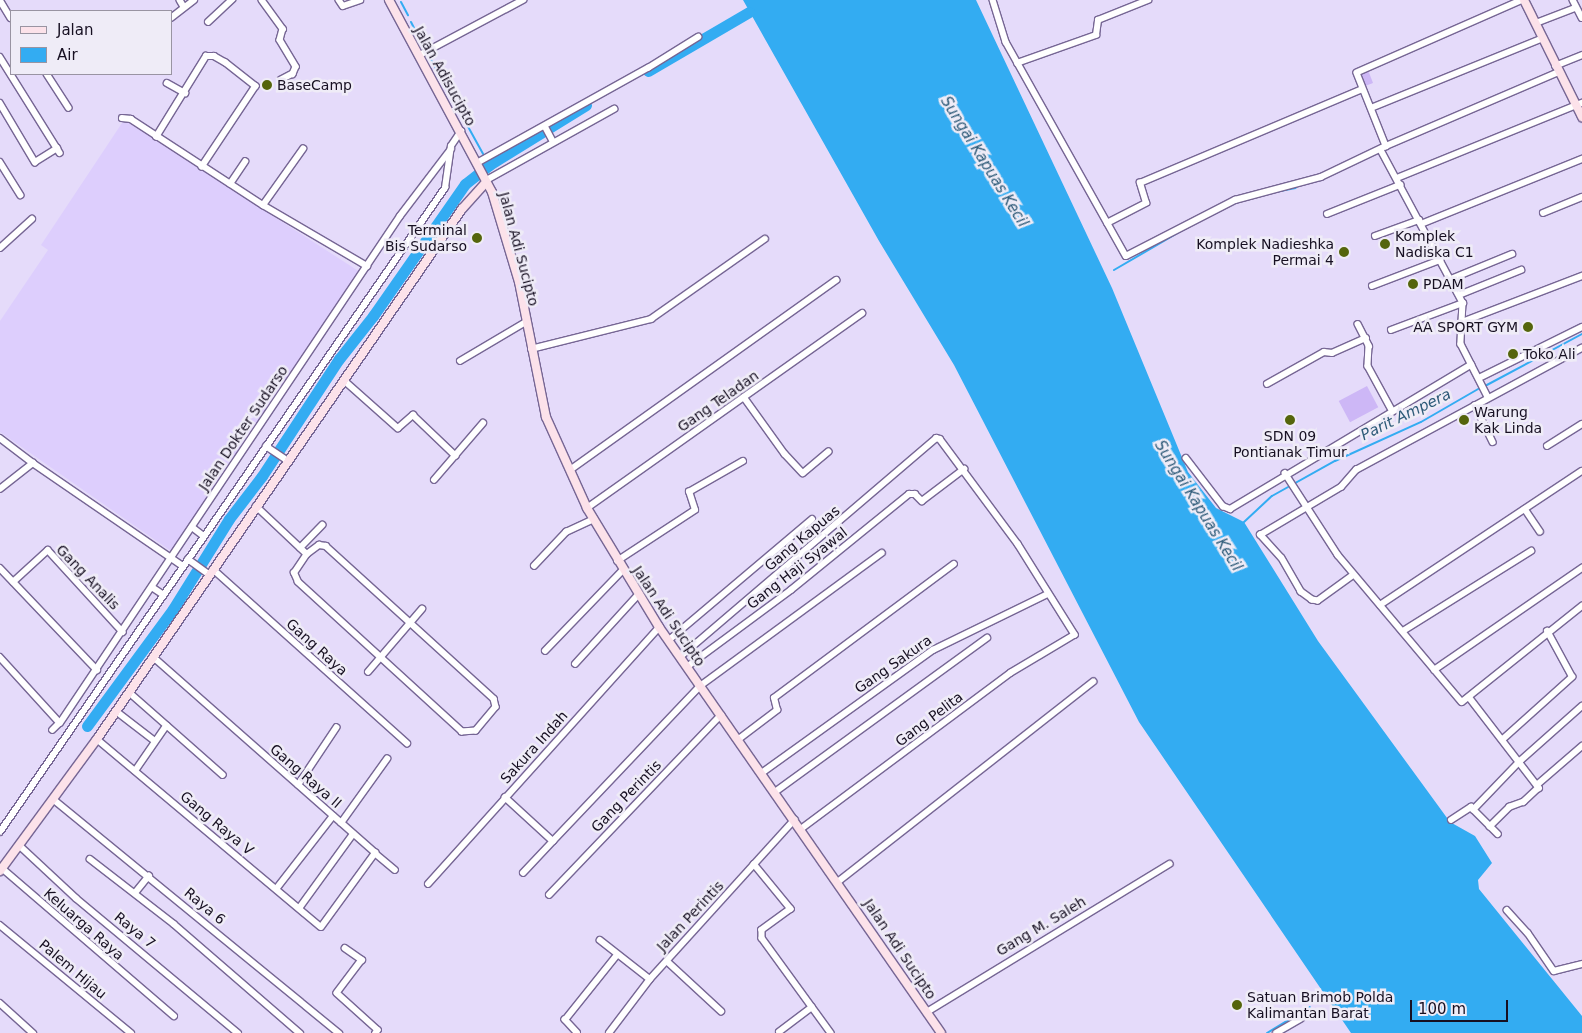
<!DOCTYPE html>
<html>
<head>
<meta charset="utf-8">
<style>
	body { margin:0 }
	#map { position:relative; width:1582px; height:1033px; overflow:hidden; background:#e5dbfa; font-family:"DejaVu Sans",sans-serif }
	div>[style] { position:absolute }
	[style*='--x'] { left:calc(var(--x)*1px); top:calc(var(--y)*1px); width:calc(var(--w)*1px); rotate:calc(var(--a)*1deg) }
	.built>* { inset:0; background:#ddcefd }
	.green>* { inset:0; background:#cdb7f6; transform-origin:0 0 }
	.water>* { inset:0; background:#33acf2 }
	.stream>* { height:2px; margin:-1px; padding:0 1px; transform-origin:1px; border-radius:1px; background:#33acf2 }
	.river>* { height:11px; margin:-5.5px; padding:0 5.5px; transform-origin:5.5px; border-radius:5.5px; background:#33acf2 }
	.roads { filter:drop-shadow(1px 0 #766694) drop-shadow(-1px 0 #766694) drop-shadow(0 1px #766694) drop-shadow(0 -1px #766694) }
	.street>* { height:5.5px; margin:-2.75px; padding:0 2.75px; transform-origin:2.75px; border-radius:2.75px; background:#fff }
	.secondary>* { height:8px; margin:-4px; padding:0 4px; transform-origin:4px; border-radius:4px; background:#fce2ea }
	.dots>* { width:14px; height:14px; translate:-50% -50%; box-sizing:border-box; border:2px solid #efecf7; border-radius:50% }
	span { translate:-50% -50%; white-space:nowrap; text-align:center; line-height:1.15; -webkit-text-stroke:5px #efecf7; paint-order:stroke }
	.street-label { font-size:14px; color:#171022 }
	.poi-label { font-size:14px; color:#171022 }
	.left { translate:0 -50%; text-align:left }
	.right { translate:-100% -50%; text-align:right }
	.water-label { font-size:15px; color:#2e5b79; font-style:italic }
	.legend { position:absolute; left:10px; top:10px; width:162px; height:65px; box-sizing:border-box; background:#efecf7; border:1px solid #9994a2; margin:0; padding:6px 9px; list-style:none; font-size:15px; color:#171022 }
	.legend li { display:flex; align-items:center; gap:10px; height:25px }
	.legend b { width:25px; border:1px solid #9994a2 }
	.scale { position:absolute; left:1410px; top:1000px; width:98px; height:22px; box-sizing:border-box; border:2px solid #171022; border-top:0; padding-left:6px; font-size:15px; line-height:18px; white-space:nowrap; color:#171022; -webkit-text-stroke:4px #efecf7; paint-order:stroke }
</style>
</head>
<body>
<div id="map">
	<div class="built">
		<i style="clip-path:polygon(124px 120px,360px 272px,171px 551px,0 432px,0 321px,48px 250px,41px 245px)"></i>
	</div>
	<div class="green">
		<i style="left:1368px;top:70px;width:14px;height:9px;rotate:69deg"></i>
		<i style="left:1367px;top:386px;width:24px;height:32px;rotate:62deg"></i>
	</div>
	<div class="water">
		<i style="clip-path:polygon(743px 0,976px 0,1112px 288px,1188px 472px,1216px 508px,1244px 522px,1318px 641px,1450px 822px,1475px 836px,1492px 863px,1478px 880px,1479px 889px,1582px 1016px,1582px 1033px,1351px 1033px,1139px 722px,954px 365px,879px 241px)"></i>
	</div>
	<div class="stream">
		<i style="--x:401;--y:2;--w:15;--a:62"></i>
		<i style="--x:411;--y:22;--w:28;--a:63"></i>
		<i style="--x:429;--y:56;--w:112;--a:61.1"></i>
		<i style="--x:488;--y:163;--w:2;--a:63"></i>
		<i style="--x:1270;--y:193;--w:26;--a:-11"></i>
		<i style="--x:1114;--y:270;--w:86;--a:-30.2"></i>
		<i style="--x:1485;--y:386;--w:110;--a:-28.2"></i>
		<i style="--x:1244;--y:522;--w:38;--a:-43"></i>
		<i style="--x:1272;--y:496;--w:72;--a:-29.1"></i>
		<i style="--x:1335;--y:461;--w:94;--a:-24.4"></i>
		<i style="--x:1421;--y:422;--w:68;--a:-30"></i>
		<i style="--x:1267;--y:1033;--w:50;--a:-31.2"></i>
	</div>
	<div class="river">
		<i style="--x:648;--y:71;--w:117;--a:-30.3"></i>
		<i style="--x:87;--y:726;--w:145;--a:-53.7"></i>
		<i style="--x:173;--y:609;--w:106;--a:-58.1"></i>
		<i style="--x:229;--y:519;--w:54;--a:-52.5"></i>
		<i style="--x:262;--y:476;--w:140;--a:-56.7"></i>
		<i style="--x:339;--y:359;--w:55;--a:-51.7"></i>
		<i style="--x:373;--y:316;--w:161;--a:-55.1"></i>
		<i style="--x:465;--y:184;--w:31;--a:-38"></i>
		<i style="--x:489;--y:165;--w:114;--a:-31.7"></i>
	</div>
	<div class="roads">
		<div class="street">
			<i style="--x:0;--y:0;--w:21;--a:59"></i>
			<i style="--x:180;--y:0;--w:8;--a:60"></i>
			<i style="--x:262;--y:0;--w:36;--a:54"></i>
			<i style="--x:283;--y:29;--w:11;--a:105"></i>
			<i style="--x:280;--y:40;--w:31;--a:59"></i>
			<i style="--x:296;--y:67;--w:8;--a:113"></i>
			<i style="--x:293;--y:74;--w:13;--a:153"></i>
			<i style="--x:339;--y:0;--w:7;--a:56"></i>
			<i style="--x:343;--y:6;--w:18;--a:-19"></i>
			<i style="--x:993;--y:0;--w:44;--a:72.8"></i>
			<i style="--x:1006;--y:42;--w:245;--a:60.7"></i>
			<i style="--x:1126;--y:256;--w:123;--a:-27.2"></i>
			<i style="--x:1235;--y:200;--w:89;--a:-15"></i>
			<i style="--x:1321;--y:177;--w:72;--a:-25.5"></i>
			<i style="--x:1523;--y:0;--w:181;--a:156.3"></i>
			<i style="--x:1357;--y:73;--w:79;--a:68.3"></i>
			<i style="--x:1386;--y:146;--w:188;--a:-23.2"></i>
			<i style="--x:1573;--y:0;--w:20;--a:63"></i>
			<i style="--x:171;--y:18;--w:29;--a:-38"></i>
			<i style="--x:208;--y:22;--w:33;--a:-43"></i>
			<i style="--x:1536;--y:23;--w:42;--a:-21"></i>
			<i style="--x:420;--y:55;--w:117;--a:-28.1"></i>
			<i style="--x:0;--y:57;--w:113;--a:58"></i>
			<i style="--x:1017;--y:63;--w:84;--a:-19.5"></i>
			<i style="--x:1096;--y:35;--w:15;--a:-82"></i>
			<i style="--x:1098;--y:20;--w:54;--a:-21.8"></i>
			<i style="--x:1555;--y:66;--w:29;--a:-22"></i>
			<i style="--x:47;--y:74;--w:40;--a:57.1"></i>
			<i style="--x:167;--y:83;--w:21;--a:29"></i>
			<i style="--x:0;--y:103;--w:69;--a:59.3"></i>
			<i style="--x:35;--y:162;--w:26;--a:-32"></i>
			<i style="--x:1371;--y:108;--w:186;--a:-22.1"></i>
			<i style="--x:122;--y:118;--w:9;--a:6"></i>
			<i style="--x:131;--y:119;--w:158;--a:33.1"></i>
			<i style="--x:263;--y:205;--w:121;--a:30.4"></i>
			<i style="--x:545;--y:126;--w:17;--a:62"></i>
			<i style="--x:156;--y:137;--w:95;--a:-58.3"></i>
			<i style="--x:206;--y:56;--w:8;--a:0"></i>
			<i style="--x:214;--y:56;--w:13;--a:29"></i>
			<i style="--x:225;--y:62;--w:39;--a:38"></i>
			<i style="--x:256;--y:86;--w:97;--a:123.7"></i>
			<i style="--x:1381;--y:150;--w:174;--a:61.8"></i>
			<i style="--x:1463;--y:303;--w:19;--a:93"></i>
			<i style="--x:1462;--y:322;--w:129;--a:-21"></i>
			<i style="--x:0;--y:162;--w:39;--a:58"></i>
			<i style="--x:477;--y:163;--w:196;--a:-29.1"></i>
			<i style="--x:648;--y:68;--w:59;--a:-31.8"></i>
			<i style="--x:1397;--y:178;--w:200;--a:-22.1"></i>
			<i style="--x:485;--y:181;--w:148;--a:-29.2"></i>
			<i style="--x:230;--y:184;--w:27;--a:-56"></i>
			<i style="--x:263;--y:205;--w:69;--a:-54.5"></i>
			<i style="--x:1543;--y:213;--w:42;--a:-22.3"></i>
			<i style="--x:1327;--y:214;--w:79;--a:-21.7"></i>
			<i style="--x:1107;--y:223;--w:44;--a:-27.1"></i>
			<i style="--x:1146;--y:203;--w:21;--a:-107"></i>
			<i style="--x:1140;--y:183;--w:241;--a:-22.9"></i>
			<i style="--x:1421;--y:224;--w:174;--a:-22"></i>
			<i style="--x:1375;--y:236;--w:47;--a:-20"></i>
			<i style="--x:0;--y:248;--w:43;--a:-42.2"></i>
			<i style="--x:1451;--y:279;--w:66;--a:-22.3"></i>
			<i style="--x:1372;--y:286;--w:73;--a:-20.9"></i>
			<i style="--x:1459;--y:295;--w:67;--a:-22"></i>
			<i style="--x:1462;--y:322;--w:22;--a:93"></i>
			<i style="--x:1461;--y:344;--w:59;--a:63"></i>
			<i style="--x:1358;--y:324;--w:25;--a:63"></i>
			<i style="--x:1369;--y:346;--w:20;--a:93"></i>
			<i style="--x:1368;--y:366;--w:50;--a:61.4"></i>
			<i style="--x:1391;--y:330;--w:77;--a:-20.6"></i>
			<i style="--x:531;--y:349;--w:124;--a:-14"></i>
			<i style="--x:651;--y:319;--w:139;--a:-35.1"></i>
			<i style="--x:460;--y:361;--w:77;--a:-30.6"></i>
			<i style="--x:1479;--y:378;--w:115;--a:-26.3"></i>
			<i style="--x:345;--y:381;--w:71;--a:41.6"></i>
			<i style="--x:398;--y:428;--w:20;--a:-41"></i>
			<i style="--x:413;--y:415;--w:59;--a:43.6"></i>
			<i style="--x:1267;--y:384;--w:65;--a:-29.3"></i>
			<i style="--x:1324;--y:352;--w:8;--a:7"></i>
			<i style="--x:1332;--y:353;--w:37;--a:-24"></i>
			<i style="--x:744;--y:397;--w:70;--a:54.3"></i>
			<i style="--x:785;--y:454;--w:26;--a:47"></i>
			<i style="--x:803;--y:473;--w:33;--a:-40"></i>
			<i style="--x:1475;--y:405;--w:41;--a:64.1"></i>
			<i style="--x:0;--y:438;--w:41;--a:37.1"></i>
			<i style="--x:266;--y:446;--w:27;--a:34"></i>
			<i style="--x:1547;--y:446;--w:41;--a:-32.2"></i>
			<i style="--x:1186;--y:458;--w:61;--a:52.4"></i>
			<i style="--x:1223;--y:506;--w:8;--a:23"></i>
			<i style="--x:1230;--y:509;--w:281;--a:-30.9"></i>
			<i style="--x:570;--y:470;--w:327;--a:-35.5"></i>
			<i style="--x:1285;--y:473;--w:98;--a:57.1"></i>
			<i style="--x:1338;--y:555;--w:192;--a:49.9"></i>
			<i style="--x:1462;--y:702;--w:154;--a:-38.7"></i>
			<i style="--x:434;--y:480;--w:75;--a:-49.3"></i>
			<i style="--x:0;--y:489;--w:42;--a:-38.2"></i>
			<i style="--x:33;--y:463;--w:182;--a:34.5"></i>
			<i style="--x:256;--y:506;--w:70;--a:43.3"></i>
			<i style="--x:307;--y:554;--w:15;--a:-37"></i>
			<i style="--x:319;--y:545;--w:7;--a:8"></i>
			<i style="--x:326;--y:546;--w:227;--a:42.3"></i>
			<i style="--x:494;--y:699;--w:8;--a:76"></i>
			<i style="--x:496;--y:707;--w:31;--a:130"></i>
			<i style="--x:476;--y:731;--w:14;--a:176"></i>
			<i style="--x:462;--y:732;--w:222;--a:-137.6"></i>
			<i style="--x:298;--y:582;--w:10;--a:-114"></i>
			<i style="--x:294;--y:573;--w:23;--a:-56"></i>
			<i style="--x:587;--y:508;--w:337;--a:-35.3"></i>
			<i style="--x:1525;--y:509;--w:27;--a:56"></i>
			<i style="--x:192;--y:527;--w:15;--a:37"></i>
			<i style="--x:300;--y:548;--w:32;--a:-46"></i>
			<i style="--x:188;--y:559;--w:26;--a:36"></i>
			<i style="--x:617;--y:561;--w:93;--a:-33.2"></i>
			<i style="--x:695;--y:510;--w:19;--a:-108"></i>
			<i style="--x:689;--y:492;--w:62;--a:-29.9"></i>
			<i style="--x:534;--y:566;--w:47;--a:-46.7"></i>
			<i style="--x:566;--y:532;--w:31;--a:-25"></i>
			<i style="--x:0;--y:568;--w:141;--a:46.4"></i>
			<i style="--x:213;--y:569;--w:261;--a:41.9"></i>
			<i style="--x:1354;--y:575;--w:44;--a:144.2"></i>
			<i style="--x:1318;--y:601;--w:6;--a:-171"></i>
			<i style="--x:1312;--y:600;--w:14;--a:-144"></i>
			<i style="--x:1301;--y:592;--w:39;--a:-120"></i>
			<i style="--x:1281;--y:558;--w:31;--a:-132"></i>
			<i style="--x:1260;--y:535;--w:94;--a:-30.7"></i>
			<i style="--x:1341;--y:487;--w:23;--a:-49"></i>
			<i style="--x:1356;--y:470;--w:257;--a:-28.4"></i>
			<i style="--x:13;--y:582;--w:47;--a:-42.4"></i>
			<i style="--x:48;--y:550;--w:111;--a:47.6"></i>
			<i style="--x:152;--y:587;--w:14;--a:34"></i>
			<i style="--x:1380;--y:605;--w:242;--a:-33.6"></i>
			<i style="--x:1403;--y:631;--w:151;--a:-32"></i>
			<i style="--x:669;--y:640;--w:187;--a:-40.2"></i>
			<i style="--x:545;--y:651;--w:112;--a:-46.1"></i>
			<i style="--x:0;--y:657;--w:89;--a:47.7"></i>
			<i style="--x:60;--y:723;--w:10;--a:135"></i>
			<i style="--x:680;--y:657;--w:337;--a:-40.5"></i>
			<i style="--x:936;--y:438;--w:4;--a:14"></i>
			<i style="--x:940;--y:439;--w:131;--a:53.4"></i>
			<i style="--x:1018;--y:544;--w:107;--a:57.9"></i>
			<i style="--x:1075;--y:635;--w:74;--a:149.3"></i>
			<i style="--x:1011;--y:673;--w:261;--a:143.3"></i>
			<i style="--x:575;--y:664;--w:93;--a:-47.6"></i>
			<i style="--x:687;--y:667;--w:129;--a:-36.5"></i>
			<i style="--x:791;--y:590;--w:152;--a:-39.1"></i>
			<i style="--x:909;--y:494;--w:6;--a:0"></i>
			<i style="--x:915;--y:494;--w:10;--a:45"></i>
			<i style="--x:922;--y:501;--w:53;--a:-37.3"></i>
			<i style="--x:1434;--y:670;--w:180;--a:-34.6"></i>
			<i style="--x:368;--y:672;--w:83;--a:-49.4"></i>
			<i style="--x:129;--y:692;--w:125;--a:41.4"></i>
			<i style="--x:1469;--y:697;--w:115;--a:52.4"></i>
			<i style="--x:1539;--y:788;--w:21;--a:137"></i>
			<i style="--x:1524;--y:802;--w:15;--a:160"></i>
			<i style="--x:1510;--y:807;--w:28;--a:135"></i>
			<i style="--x:116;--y:711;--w:49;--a:37.6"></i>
			<i style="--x:60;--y:723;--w:610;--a:-56.15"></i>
			<i style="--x:400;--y:216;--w:84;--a:-52.7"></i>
			<i style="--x:97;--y:739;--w:292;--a:40"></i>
			<i style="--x:321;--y:927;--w:92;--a:-53.9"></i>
			<i style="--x:375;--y:853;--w:296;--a:-138.6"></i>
			<i style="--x:739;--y:739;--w:48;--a:-37.3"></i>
			<i style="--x:777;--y:710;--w:12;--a:-104"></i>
			<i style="--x:774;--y:698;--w:224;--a:-36.7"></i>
			<i style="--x:1503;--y:739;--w:93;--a:-41.9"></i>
			<i style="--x:1572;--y:677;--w:52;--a:-118.5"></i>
			<i style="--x:135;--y:771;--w:55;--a:-55.4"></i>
			<i style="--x:763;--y:772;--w:209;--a:-35.7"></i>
			<i style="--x:933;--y:650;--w:128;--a:-26"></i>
			<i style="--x:1538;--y:784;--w:58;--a:-40.8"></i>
			<i style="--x:298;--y:785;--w:69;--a:-56.3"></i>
			<i style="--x:775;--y:792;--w:262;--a:-36"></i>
			<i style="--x:505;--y:797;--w:65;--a:42.5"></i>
			<i style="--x:553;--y:841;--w:214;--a:-46.5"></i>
			<i style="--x:700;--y:686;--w:225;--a:-36.2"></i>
			<i style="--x:53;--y:799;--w:370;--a:39.3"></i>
			<i style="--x:1473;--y:810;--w:68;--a:-46.2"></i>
			<i style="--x:1520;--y:761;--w:83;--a:-41.6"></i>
			<i style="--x:1451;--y:820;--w:24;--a:-33"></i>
			<i style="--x:1471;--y:807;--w:38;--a:45"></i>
			<i style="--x:341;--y:823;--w:79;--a:-54.3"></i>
			<i style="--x:0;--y:832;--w:783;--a:-55.36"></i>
			<i style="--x:445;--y:188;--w:42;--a:-81.9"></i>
			<i style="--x:451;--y:146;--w:18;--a:-56"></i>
			<i style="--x:19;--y:845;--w:78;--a:42.9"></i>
			<i style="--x:76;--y:898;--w:211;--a:39.8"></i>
			<i style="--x:375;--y:853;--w:26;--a:40"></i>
			<i style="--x:90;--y:859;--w:106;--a:37.7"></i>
			<i style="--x:174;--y:924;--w:167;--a:40.9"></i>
			<i style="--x:754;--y:864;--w:58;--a:50.6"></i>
			<i style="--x:791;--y:909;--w:36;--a:144"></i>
			<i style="--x:762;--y:930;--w:8;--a:90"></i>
			<i style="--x:762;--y:938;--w:117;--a:54"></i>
			<i style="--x:2;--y:868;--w:227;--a:40.7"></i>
			<i style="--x:523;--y:873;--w:44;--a:-46.8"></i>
			<i style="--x:839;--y:881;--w:323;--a:-38.1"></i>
			<i style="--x:428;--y:884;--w:346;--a:-48"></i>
			<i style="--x:277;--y:888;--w:91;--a:-52.1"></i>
			<i style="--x:135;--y:893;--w:22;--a:-51"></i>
			<i style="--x:549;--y:895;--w:249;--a:-46.3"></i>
			<i style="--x:300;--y:907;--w:90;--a:-54"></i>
			<i style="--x:1507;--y:910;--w:31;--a:48"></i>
			<i style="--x:1528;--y:933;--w:46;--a:55.6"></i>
			<i style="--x:1554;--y:971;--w:29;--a:-14"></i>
			<i style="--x:0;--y:925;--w:170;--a:39.5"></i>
			<i style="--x:600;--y:940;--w:63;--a:38"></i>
			<i style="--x:345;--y:948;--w:21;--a:35"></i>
			<i style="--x:362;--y:960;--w:41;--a:127.1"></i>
			<i style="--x:337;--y:993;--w:55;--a:42.1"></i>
			<i style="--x:378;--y:1030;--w:4;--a:124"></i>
			<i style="--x:667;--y:961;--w:74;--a:42.8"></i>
			<i style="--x:0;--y:1003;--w:45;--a:42.3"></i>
			<i style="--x:927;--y:1012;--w:284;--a:-31.4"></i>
			<i style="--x:779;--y:1032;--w:41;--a:-37.1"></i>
			<i style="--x:577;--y:1033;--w:18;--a:-133"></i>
			<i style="--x:565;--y:1020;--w:83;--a:-51.3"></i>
			<i style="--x:609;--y:1033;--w:68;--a:-52.8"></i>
			<i style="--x:650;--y:979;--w:215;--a:-47.8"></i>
			<i style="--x:1276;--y:1033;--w:28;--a:-30"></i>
		</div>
		<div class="secondary">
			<i style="--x:389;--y:0;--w:218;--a:61.8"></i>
			<i style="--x:492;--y:192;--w:94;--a:73.3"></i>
			<i style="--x:519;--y:282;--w:138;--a:78.7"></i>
			<i style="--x:546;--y:417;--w:100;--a:65.7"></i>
			<i style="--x:587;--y:508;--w:139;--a:58.8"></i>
			<i style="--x:659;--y:627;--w:494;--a:55.2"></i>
			<i style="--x:1524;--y:0;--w:131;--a:63.6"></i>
			<i style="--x:0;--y:871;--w:164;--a:-53.7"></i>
			<i style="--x:97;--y:739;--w:644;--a:-55.45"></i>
			<i style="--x:462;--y:209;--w:36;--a:-48"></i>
		</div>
	</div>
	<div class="dots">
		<i style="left:267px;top:85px;background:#55650c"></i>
		<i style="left:477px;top:238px;background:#55650c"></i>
		<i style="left:1385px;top:244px;background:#55650c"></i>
		<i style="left:1344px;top:252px;background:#55650c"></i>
		<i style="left:1413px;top:284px;background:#55650c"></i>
		<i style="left:1528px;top:327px;background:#55650c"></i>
		<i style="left:1513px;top:354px;background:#55650c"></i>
		<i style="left:1290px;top:420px;background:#55650c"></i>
		<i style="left:1464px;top:420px;background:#55650c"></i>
		<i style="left:1237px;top:1005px;background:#55650c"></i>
	</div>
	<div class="street-label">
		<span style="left:445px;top:76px;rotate:61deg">Jalan Adisucipto</span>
		<span style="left:519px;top:249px;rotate:75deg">Jalan Adi Sucipto</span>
		<span style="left:718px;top:401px;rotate:-35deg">Gang Teladan</span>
		<span style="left:243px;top:428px;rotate:-56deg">Jalan Dokter Sudarso</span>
		<span style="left:802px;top:538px;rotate:-40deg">Gang Kapuas</span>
		<span style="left:797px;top:568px;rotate:-38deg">Gang Haji Syawal</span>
		<span style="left:88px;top:577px;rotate:46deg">Gang Analis</span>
		<span style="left:669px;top:616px;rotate:56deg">Jalan Adi Sucipto</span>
		<span style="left:317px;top:647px;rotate:42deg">Gang Raya</span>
		<span style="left:893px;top:664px;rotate:-35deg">Gang Sakura</span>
		<span style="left:929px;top:719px;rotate:-37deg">Gang Pelita</span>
		<span style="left:534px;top:747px;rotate:-48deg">Sakura Indah</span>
		<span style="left:306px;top:776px;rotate:41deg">Gang Raya II</span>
		<span style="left:626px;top:796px;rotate:-46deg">Gang Perintis</span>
		<span style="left:217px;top:823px;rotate:40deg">Gang Raya V</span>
		<span style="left:205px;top:906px;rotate:40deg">Raya 6</span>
		<span style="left:690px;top:916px;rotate:-47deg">Jalan Perintis</span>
		<span style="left:84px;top:924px;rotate:41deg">Keluarga Raya</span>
		<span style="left:1041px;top:926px;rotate:-31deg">Gang M. Saleh</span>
		<span style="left:135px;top:930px;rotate:39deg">Raya 7</span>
		<span style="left:900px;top:949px;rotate:56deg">Jalan Adi Sucipto</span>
		<span style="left:73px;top:969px;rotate:40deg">Palem Hijau</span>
	</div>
	<div class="poi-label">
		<span class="left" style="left:277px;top:85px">BaseCamp</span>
		<span class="right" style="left:467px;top:238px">Terminal<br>Bis Sudarso</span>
		<span class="left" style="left:1395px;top:244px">Komplek<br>Nadiska C1</span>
		<span class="right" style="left:1334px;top:252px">Komplek Nadieshka<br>Permai 4</span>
		<span class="left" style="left:1423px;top:284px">PDAM</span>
		<span class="right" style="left:1518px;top:327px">AA SPORT GYM</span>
		<span class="left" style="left:1523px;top:354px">Toko Ali</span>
		<span class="left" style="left:1474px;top:420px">Warung<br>Kak Linda</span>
		<span style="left:1290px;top:444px">SDN 09<br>Pontianak Timur</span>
		<span class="left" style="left:1247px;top:1005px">Satuan Brimob Polda<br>Kalimantan Barat</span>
	</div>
	<div class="water-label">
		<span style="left:984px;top:162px;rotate:58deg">Sungai Kapuas Kecil</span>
		<span style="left:1406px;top:415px;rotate:-26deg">Parit Ampera</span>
		<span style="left:1198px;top:506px;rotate:58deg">Sungai Kapuas Kecil</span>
	</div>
	<ul class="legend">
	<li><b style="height:6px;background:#fce2ea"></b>Jalan</li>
	<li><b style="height:14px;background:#33acf2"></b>Air</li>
	</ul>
	<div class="scale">100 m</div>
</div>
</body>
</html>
